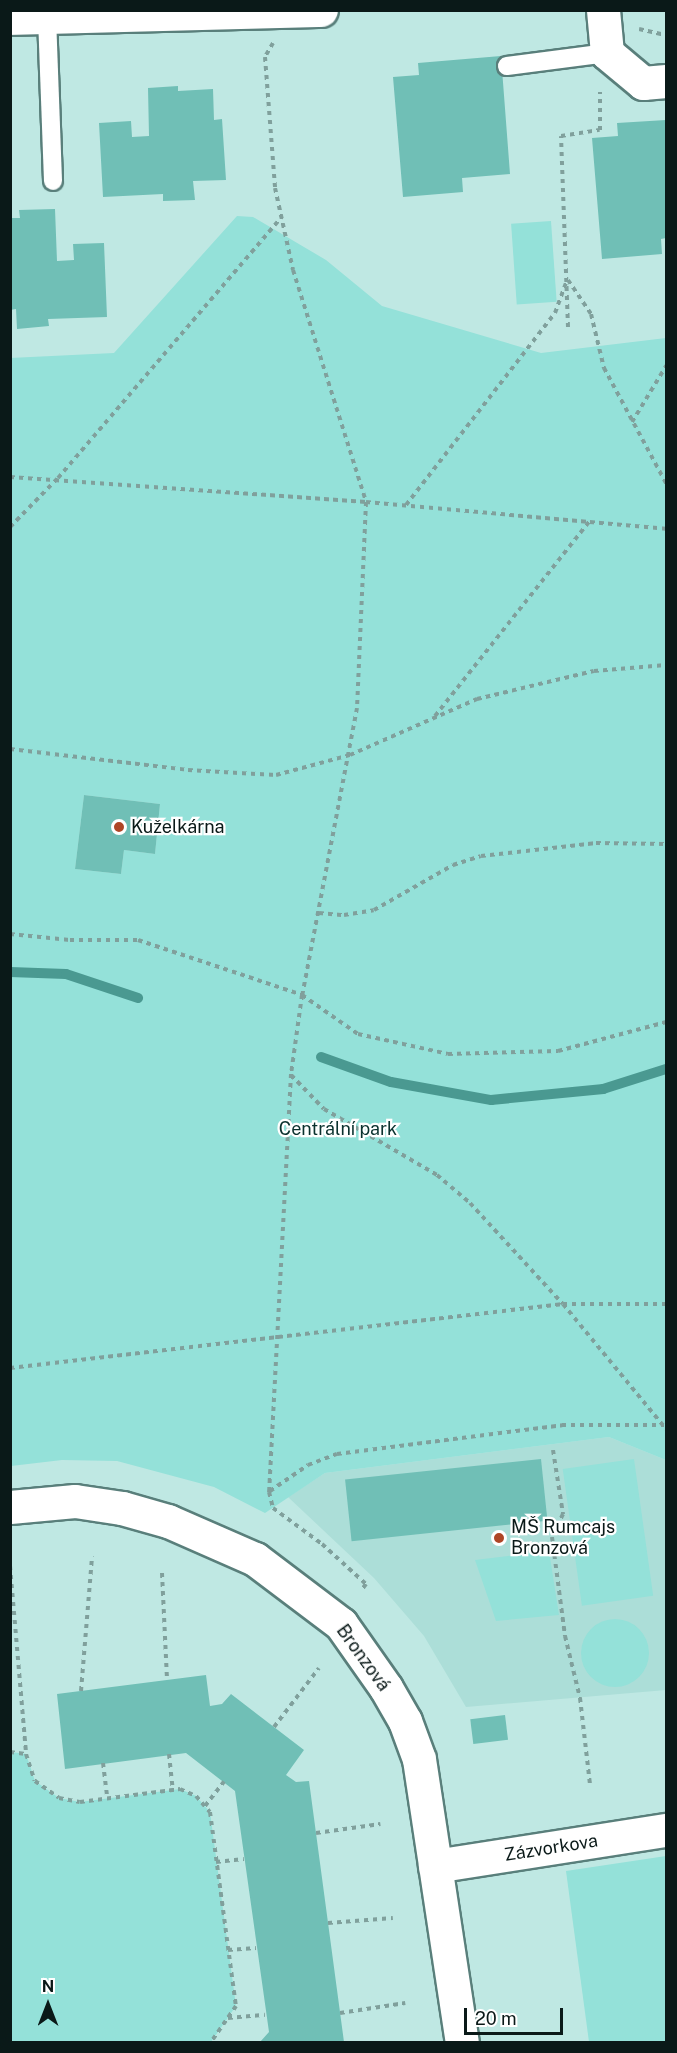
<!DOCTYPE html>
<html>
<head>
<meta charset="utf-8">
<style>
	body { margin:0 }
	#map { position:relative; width:677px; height:2053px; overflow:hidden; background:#bfe8e3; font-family:"Public Sans",sans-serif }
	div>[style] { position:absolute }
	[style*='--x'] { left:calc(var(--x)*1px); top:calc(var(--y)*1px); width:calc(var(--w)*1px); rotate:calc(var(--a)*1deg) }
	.built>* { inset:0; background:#acded8 }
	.green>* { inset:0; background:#94e1d9; transform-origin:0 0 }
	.round { border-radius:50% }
	.stream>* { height:10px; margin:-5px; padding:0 5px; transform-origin:5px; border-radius:5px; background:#4a9991 }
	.building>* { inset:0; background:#70bfb6; transform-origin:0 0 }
	.path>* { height:4px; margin-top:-2px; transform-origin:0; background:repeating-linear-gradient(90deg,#80a09c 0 4.5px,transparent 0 9px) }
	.roads { filter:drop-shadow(2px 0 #597f7b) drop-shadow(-2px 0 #597f7b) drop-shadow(0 2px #597f7b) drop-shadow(0 -2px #597f7b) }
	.lane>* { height:18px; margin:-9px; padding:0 9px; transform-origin:9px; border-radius:9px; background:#fff }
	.street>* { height:33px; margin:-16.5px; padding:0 16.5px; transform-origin:16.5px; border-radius:16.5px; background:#fff }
	.dots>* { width:16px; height:16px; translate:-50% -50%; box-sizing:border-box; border:3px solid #fff; border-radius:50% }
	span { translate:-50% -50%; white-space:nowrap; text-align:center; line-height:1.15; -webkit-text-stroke:4.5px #fff; paint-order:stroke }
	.poi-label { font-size:18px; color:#0a1918 }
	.left { translate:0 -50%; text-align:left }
	.park-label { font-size:18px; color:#0a312e }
	.street-label { font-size:18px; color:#0a1918 }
	.frame { position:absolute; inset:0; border:12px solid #0a1918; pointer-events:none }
	.north { position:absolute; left:18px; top:1975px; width:60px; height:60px; -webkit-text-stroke:4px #fff; paint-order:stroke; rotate:0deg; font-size:16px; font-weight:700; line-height:24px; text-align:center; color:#0a1918 }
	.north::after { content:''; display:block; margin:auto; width:21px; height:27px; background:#0a1918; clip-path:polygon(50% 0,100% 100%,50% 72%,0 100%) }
	.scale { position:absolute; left:464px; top:2008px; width:99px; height:27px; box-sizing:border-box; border:3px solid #0a1918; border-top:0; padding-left:8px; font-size:18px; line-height:21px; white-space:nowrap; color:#0a1918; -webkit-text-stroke:4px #fff; paint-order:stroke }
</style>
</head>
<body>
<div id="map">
	<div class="built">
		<i style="clip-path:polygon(609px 1437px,666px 1460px,666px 1690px,466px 1707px,424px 1636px,374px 1578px,288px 1497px,325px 1473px)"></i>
	</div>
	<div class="green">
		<i style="clip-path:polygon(evenodd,237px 216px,253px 217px,326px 260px,382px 306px,541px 353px,666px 338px,666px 1460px,609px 1437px,325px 1473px,265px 1513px,214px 1487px,117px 1461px,62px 1460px,11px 1466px,10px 358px,114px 353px,237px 216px,84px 795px,160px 804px,155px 854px,124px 850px,121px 874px,75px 869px,84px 795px)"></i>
		<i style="left:551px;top:221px;width:81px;height:40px;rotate:86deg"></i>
		<i style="left:634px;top:1459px;width:138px;height:72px;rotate:82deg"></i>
		<i style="clip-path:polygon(549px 1551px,559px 1615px,496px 1621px,475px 1560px)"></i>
		<i class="round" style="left:581px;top:1619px;width:68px;height:68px"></i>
		<i style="clip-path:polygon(11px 1752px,26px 1754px,35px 1781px,59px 1798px,80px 1802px,180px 1789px,196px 1796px,210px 1812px,236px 2006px,211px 2042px,11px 2042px)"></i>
		<i style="clip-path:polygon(666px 1856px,666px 2042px,589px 2042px,566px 1871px)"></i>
	</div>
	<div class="stream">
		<i style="--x:10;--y:972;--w:56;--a:2"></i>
		<i style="--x:66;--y:974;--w:76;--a:18.4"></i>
		<i style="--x:321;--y:1057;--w:74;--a:19.7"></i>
		<i style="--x:391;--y:1082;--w:102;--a:10.2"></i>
		<i style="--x:491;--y:1100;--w:113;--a:-5.6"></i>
		<i style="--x:603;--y:1089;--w:66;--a:-17.6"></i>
	</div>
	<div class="building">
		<i style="clip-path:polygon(501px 56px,510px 174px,462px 178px,463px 192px,403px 197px,393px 77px,419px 75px,418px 63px)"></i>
		<i style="clip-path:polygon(178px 86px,178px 91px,213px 89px,214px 120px,222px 119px,226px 180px,193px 181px,195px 200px,163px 201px,163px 194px,103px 197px,99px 123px,131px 121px,132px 137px,149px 136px,148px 88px)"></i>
		<i style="clip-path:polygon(666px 120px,666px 238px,661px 239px,662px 254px,602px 259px,592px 138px,618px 136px,617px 123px)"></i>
		<i style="clip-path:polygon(55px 209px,57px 261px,74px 260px,73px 244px,104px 243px,107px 317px,48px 319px,49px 326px,17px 329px,16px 309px,10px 310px,10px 218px,20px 218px,19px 210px)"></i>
		<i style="clip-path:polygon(84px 795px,160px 804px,155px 854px,124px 850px,121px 874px,75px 869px)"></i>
		<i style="left:541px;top:1459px;width:62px;height:197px;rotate:84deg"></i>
		<i style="clip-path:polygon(206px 1675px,210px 1706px,222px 1704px,231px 1694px,304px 1750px,286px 1775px,296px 1782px,309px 1781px,344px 2042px,260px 2042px,269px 2032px,235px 1791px,186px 1753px,65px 1769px,57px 1694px)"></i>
		<i style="left:505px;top:1715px;width:25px;height:35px;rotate:83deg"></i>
	</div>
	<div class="path">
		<i style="--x:639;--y:29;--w:28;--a:13"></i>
		<i style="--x:273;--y:43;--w:16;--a:120"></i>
		<i style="--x:265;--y:57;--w:131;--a:85.6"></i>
		<i style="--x:275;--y:188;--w:84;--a:77.6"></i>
		<i style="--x:293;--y:270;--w:243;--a:72.5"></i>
		<i style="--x:366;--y:502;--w:206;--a:92.5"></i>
		<i style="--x:357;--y:708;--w:292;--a:100.8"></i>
		<i style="--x:302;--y:995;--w:80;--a:97.9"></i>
		<i style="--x:291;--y:1074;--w:419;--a:93"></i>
		<i style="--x:269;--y:1492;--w:16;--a:76"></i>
		<i style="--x:273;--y:1508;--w:61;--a:36.3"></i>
		<i style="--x:322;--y:1544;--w:59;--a:42.3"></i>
		<i style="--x:366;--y:1584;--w:5;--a:127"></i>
		<i style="--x:568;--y:280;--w:41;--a:55.9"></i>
		<i style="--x:591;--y:314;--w:56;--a:76.5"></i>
		<i style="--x:604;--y:368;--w:131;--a:61.7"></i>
		<i style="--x:568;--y:327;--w:191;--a:-92.1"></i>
		<i style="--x:561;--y:136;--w:39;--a:-9"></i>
		<i style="--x:600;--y:130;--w:38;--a:-90"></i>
		<i style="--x:632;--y:422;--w:66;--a:-58.7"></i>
		<i style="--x:10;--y:477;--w:357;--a:4"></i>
		<i style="--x:366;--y:502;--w:301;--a:5.1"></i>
		<i style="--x:406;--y:505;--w:243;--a:-52.2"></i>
		<i style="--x:555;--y:313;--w:32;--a:-70"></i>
		<i style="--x:10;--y:527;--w:69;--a:-45.6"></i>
		<i style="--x:58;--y:478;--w:344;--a:-49.4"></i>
		<i style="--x:435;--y:716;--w:248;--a:-51.6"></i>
		<i style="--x:10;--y:749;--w:179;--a:6.7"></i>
		<i style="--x:188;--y:770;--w:88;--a:3.3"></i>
		<i style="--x:276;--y:775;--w:77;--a:-15.1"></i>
		<i style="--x:350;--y:755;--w:139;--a:-23.8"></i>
		<i style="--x:477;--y:699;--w:120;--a:-13.5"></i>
		<i style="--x:594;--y:671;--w:72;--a:-4.8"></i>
		<i style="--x:319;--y:913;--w:25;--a:5"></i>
		<i style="--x:344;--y:915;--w:30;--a:-9"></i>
		<i style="--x:374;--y:910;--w:91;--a:-29.7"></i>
		<i style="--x:453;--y:865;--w:29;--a:-18"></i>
		<i style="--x:481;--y:856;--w:116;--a:-6.4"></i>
		<i style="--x:596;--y:843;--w:70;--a:0.8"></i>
		<i style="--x:10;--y:934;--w:60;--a:5.7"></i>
		<i style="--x:70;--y:940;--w:68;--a:0"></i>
		<i style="--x:138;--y:940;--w:173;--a:18.5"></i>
		<i style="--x:302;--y:995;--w:68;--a:34.9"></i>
		<i style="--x:358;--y:1034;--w:92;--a:12.5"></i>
		<i style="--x:448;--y:1054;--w:110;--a:-1.6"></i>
		<i style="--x:558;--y:1051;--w:112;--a:-15"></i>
		<i style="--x:291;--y:1075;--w:47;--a:45.9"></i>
		<i style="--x:324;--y:1109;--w:131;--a:30.3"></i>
		<i style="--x:437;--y:1175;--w:43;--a:40.3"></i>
		<i style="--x:470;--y:1203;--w:137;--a:47.4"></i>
		<i style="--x:563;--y:1304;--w:162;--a:50.5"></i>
		<i style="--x:10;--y:1368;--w:557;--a:-6.6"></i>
		<i style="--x:563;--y:1304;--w:103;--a:0"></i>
		<i style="--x:553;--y:1450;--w:65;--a:81.1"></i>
		<i style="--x:563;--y:1514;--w:25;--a:116"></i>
		<i style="--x:552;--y:1537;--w:100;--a:82.5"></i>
		<i style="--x:565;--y:1636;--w:64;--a:76.4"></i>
		<i style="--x:580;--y:1698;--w:88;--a:83.4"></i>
		<i style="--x:270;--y:1491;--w:46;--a:-34.4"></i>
		<i style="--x:308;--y:1465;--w:31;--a:-21"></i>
		<i style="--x:337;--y:1454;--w:227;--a:-7.3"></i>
		<i style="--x:562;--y:1425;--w:102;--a:0"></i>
		<i style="--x:10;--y:1566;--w:189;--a:85.1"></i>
		<i style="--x:162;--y:1573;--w:107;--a:87.3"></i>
		<i style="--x:81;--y:1691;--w:135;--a:-85.3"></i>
		<i style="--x:274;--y:1727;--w:74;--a:-52.7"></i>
		<i style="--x:10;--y:1752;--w:16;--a:7"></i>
		<i style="--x:26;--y:1754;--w:28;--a:72"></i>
		<i style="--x:35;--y:1781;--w:29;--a:35"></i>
		<i style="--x:59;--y:1798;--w:21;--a:11"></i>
		<i style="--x:80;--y:1802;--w:101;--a:-7.4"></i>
		<i style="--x:180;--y:1789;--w:17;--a:24"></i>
		<i style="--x:196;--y:1796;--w:21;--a:49"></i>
		<i style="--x:210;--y:1812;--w:196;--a:82.4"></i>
		<i style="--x:236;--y:2006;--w:44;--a:124.8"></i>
		<i style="--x:169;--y:1754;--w:36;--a:84"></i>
		<i style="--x:103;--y:1763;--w:35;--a:83"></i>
		<i style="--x:205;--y:1806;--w:31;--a:-52"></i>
		<i style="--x:316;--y:1833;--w:65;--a:-8"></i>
		<i style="--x:216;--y:1862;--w:28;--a:-6"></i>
		<i style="--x:328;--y:1923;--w:65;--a:-4.4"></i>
		<i style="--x:228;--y:1950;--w:28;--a:-4"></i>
		<i style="--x:340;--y:2013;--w:66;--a:-8.7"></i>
		<i style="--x:228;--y:2018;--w:37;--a:-5"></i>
	</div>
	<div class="roads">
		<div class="lane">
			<i style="--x:47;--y:17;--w:164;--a:87.9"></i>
			<i style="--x:507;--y:66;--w:101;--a:-7.4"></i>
		</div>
		<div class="street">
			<i style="--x:603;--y:10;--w:43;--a:84.7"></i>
			<i style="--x:607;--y:53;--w:47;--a:39.8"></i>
			<i style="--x:643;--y:83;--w:23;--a:-5"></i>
			<i style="--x:10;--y:18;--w:311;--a:-1.5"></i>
			<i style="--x:10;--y:1507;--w:65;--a:-5.3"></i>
			<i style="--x:75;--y:1501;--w:48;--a:8.5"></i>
			<i style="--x:122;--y:1508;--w:48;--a:15.8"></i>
			<i style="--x:168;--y:1521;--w:95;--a:23.6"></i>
			<i style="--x:255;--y:1559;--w:108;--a:37.1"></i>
			<i style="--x:341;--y:1624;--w:78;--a:54.9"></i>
			<i style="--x:386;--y:1688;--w:38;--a:60"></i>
			<i style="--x:405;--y:1721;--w:40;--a:69.8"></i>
			<i style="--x:419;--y:1759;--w:286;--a:81.4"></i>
			<i style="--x:435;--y:1866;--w:234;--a:-8.9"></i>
		</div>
	</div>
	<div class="dots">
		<i style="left:119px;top:827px;background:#ae4626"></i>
		<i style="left:499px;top:1538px;background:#ae4626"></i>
	</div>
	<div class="poi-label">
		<span class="left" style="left:131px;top:827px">Kuželkárna</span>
		<span class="left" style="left:511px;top:1538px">MŠ Rumcajs<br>Bronzová</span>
	</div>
	<div class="park-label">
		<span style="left:338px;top:1129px">Centrální park</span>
	</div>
	<div class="street-label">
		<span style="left:363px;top:1658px;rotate:54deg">Bronzová</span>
		<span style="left:551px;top:1848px;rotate:-9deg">Zázvorkova</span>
	</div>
	<div class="frame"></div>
	<div class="north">N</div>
	<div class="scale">20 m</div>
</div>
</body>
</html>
